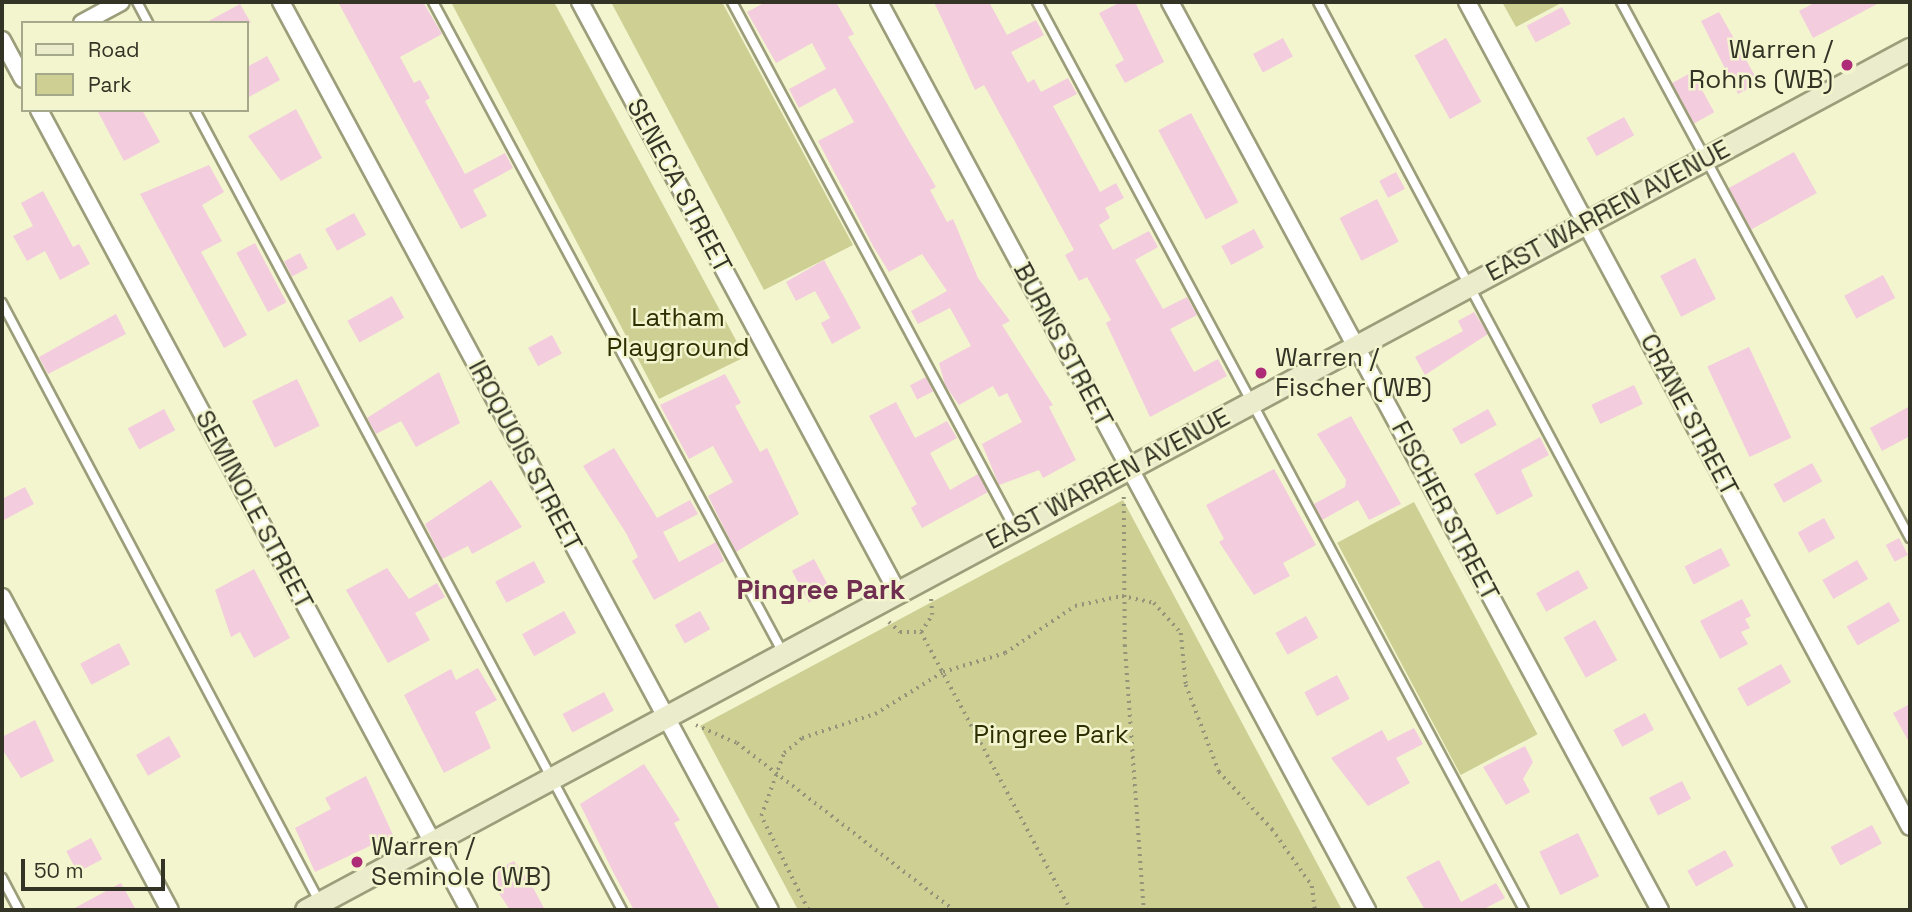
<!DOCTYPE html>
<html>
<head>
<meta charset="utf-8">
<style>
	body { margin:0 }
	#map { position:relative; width:1912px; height:912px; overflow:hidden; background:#f3f5cf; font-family:"Space Grotesk",sans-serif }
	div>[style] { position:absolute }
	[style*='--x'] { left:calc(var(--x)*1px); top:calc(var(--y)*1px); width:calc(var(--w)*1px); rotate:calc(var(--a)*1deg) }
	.green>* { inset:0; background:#cdcf93; transform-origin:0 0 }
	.building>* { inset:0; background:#f3ccdd; transform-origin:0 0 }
	.path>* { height:3.5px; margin-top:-1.75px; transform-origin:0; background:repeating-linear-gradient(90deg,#93947a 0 2px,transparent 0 7px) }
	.roads { filter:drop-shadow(2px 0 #9c9d7a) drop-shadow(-2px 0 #9c9d7a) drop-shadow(0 2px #9c9d7a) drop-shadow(0 -2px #9c9d7a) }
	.lane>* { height:8px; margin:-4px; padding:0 4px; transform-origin:4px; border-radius:4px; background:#fff }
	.street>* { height:16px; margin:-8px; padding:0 8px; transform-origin:8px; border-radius:8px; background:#fff }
	.secondary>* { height:21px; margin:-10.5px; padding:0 10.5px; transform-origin:10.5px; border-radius:10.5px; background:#ebeccc }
	.dots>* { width:19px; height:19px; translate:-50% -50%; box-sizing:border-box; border:4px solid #f3f5cf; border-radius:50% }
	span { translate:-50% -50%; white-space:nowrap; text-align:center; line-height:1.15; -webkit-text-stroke:5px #f3f5cf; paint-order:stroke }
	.poi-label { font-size:26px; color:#333425 }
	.right { translate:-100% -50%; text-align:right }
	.left { translate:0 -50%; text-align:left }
	.street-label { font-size:26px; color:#333425 }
	.park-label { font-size:26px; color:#2e2f00 }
	.neighbourhood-label { font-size:28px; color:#702f51; font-weight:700 }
	.frame { position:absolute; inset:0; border:4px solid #333425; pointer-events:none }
	.legend { position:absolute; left:21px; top:21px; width:228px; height:91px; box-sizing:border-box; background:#f3f5cf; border:2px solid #a6a88b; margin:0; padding:9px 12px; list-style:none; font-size:21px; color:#333425 }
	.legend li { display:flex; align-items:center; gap:14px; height:35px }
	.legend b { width:35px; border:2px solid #a6a88b }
	.scale { position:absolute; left:21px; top:859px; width:144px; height:32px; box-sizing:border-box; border:4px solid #333425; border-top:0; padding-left:9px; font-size:21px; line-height:24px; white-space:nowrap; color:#333425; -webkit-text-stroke:5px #f3f5cf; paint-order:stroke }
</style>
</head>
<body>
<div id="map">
	<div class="green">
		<i style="clip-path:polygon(451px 2px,554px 2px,745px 357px,659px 399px)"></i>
		<i style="clip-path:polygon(611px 2px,722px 2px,853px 245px,764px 290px)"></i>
		<i style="clip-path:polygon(1502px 2px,1563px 2px,1516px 27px)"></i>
		<i style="clip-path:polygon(1123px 500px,1342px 910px,798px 910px,700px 726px)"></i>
		<i style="left:1414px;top:502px;width:263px;height:87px;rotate:62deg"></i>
	</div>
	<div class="building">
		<i style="clip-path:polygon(338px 2px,423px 2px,442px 34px,400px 57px,414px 83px,420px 80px,430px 98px,425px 101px,465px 174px,505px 153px,513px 168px,473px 190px,487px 216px,461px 229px)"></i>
		<i style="clip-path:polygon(766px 2px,836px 2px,854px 34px,848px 37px,936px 187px,930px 190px,947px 222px,953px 219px,978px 278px,1010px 321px,1002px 325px,1053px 405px,1049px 407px,1076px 460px,1043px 478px,1039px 470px,999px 485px,982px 444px,1022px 422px,1007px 393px,999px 397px,993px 386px,959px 405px,945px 385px,939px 363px,971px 346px,950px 308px,918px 324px,911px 311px,947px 291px,922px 254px,889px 272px,873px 246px,818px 141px,854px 122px,835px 88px,799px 108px,789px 89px,826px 69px,812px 43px,776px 63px,747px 12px)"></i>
		<i style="clip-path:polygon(934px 2px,989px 2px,1007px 35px,1036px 20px,1044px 35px,1011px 52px,1028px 83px,1034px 79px,1041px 92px,1068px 78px,1077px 94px,1053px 106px,1100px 192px,1116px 183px,1124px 198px,1105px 208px,1110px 218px,1099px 225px,1113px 250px,1149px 231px,1158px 247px,1135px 260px,1163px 309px,1187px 297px,1197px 315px,1170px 329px,1194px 372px,1218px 359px,1227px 376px,1150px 417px,1106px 323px,1111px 320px,1087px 277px,1079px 281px,1065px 255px,1074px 250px,984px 85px,975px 90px)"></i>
		<i style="clip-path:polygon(1121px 2px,1135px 2px,1164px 62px,1125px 83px,1115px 65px,1124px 60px,1099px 13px)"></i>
		<i style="clip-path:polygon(1816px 2px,1881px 2px,1813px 38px,1799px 11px)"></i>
		<i style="clip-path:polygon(240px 4px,251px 23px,205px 23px)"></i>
		<i style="left:1562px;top:7px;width:19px;height:40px;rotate:62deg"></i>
		<i style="clip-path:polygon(1719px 12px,1759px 83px,1738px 94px,1701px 21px)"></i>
		<i style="left:1283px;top:38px;width:21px;height:34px;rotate:62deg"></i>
		<i style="left:1446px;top:38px;width:73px;height:36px;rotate:61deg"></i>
		<i style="clip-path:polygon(267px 56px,280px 80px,247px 98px,247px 67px)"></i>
		<i style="left:1692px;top:72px;width:46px;height:23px;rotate:61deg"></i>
		<i style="clip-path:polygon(296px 109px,322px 158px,281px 181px,248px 136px)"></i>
		<i style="clip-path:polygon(97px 110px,142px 110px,160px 142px,124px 161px)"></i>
		<i style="left:1191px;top:113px;width:101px;height:37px;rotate:62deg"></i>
		<i style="left:1624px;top:117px;width:21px;height:43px;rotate:61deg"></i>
		<i style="left:1794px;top:152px;width:47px;height:75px;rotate:61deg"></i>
		<i style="clip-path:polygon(209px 165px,224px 192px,202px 205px,222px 241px,201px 252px,247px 335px,224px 348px,140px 194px)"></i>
		<i style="left:1396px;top:172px;width:19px;height:19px;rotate:62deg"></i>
		<i style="clip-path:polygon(43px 191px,73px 247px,79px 244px,90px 264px,60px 280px,45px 251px,27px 261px,13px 236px,33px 226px,21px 203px)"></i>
		<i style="left:1377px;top:199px;width:48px;height:42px;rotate:63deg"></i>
		<i style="left:354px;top:213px;width:25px;height:33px;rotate:61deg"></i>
		<i style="left:1254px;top:229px;width:21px;height:37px;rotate:62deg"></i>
		<i style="left:255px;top:243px;width:67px;height:21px;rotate:62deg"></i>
		<i style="left:300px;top:253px;width:17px;height:18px;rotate:62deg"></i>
		<i style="left:1695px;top:258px;width:46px;height:39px;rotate:63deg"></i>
		<i style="clip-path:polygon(824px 260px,861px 328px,832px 344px,821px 323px,830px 318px,815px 291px,796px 301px,786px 282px)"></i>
		<i style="left:1883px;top:275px;width:26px;height:44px;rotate:62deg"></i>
		<i style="left:392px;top:296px;width:25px;height:51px;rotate:61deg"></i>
		<i style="clip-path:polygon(1474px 312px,1488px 334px,1425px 375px,1415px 357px,1463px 331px,1458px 321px)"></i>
		<i style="clip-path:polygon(116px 314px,126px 334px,48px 374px,39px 357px)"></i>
		<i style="left:552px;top:335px;width:21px;height:27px;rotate:62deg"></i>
		<i style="left:1749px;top:347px;width:100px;height:46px;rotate:65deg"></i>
		<i style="clip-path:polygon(439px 372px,460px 423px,416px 447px,401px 421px,376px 434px,367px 418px)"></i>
		<i style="clip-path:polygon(725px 374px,741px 403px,735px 406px,760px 452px,767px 448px,799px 514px,736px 552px,708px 496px,733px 482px,713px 446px,689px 459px,660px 405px)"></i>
		<i style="left:926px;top:377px;width:16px;height:18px;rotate:63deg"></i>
		<i style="left:297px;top:379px;width:52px;height:50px;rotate:64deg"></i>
		<i style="left:1634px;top:385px;width:21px;height:47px;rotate:65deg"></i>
		<i style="clip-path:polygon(896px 402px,915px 438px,947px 421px,957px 438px,930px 453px,950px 490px,978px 474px,988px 492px,922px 528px,911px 508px,917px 504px,869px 416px)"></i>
		<i style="clip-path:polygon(1910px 406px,1910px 436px,1882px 451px,1870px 428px)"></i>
		<i style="left:164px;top:409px;width:24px;height:41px;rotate:62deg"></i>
		<i style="left:1488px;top:409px;width:18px;height:41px;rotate:61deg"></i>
		<i style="clip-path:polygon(1351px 416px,1401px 504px,1369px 520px,1358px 500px,1322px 520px,1314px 504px,1345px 487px,1346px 480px,1317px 434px)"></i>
		<i style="clip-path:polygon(1540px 437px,1549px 455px,1521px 470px,1533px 496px,1497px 515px,1474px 474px)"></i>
		<i style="clip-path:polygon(614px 448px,657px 518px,690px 500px,698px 514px,663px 532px,679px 562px,716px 542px,724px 561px,654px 600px,632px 561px,638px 557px,626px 533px,583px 466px)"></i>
		<i style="left:1812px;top:463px;width:21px;height:44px;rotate:61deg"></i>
		<i style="clip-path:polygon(1274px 469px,1316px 545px,1283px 563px,1290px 576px,1254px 595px,1219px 542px,1224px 539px,1206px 505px)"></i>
		<i style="clip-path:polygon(491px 480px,522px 527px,472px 554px,468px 546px,442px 559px,425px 524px)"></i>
		<i style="clip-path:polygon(25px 487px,34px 504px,2px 521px,2px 499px)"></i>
		<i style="left:1824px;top:518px;width:23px;height:30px;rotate:61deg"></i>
		<i style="left:1899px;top:538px;width:19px;height:15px;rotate:62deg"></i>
		<i style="left:1721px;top:548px;width:20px;height:41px;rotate:63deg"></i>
		<i style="left:814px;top:559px;width:36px;height:25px;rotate:62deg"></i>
		<i style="left:1857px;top:560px;width:22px;height:40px;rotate:60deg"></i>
		<i style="left:534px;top:561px;width:24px;height:44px;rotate:62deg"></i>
		<i style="clip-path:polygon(387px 568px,409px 599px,437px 583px,445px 597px,415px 613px,430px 640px,388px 663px,346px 590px)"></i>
		<i style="clip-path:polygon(254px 569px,290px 638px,254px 658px,240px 632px,231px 637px,215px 590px)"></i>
		<i style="left:1578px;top:570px;width:21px;height:48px;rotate:61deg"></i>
		<i style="clip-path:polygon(1742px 599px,1751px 616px,1745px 619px,1750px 628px,1741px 632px,1748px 644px,1720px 659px,1700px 621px)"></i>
		<i style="left:1889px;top:602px;width:22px;height:49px;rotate:60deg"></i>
		<i style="left:564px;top:611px;width:25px;height:48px;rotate:61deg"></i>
		<i style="left:700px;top:611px;width:21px;height:29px;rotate:61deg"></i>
		<i style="left:1306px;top:616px;width:25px;height:35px;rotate:61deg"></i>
		<i style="left:1595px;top:620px;width:46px;height:36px;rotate:61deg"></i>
		<i style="left:119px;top:643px;width:24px;height:44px;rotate:62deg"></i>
		<i style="left:1781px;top:664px;width:21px;height:50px;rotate:61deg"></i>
		<i style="clip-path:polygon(478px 668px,497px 700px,475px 712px,491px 748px,444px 773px,404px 695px,451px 669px,456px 680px)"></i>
		<i style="left:1337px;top:675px;width:27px;height:37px;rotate:62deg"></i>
		<i style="left:604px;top:692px;width:21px;height:47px;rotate:62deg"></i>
		<i style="clip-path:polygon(1910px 704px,1910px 744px,1893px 713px)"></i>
		<i style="left:1645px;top:713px;width:19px;height:36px;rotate:62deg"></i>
		<i style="clip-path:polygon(35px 720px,54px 761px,21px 778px,2px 749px,2px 737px)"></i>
		<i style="clip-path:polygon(1414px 728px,1423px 744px,1396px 758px,1410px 783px,1368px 806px,1331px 758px,1382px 730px,1388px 741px)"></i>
		<i style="left:169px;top:736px;width:24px;height:38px;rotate:60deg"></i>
		<i style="clip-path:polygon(1525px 746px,1533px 762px,1523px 779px,1530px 792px,1506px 805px,1483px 767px)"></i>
		<i style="clip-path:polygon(644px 764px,680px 820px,674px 823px,720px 910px,634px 910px,613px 872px,580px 804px)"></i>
		<i style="clip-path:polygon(366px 776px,393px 835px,315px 872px,295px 828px,331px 809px,325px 798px)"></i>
		<i style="left:1682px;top:781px;width:20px;height:37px;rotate:63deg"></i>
		<i style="left:1872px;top:825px;width:21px;height:47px;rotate:62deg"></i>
		<i style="left:1578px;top:833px;width:48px;height:43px;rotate:64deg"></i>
		<i style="left:91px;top:838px;width:24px;height:28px;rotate:62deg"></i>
		<i style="left:1725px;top:850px;width:18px;height:43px;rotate:61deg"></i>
		<i style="clip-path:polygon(1439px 860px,1461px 902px,1496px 883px,1505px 898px,1482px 910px,1425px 910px,1406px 877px)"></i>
		<i style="clip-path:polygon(514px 861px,530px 882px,545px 910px,510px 910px,498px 892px,489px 874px)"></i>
		<i style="clip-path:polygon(121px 883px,136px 910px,71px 910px)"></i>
	</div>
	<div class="path">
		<i style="--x:1124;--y:497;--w:148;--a:89.6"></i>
		<i style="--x:1125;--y:645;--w:266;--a:85.9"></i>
		<i style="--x:889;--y:622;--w:15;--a:42"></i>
		<i style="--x:900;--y:632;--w:21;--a:0"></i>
		<i style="--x:921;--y:632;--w:316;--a:61.7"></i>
		<i style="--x:921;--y:632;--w:20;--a:-57"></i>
		<i style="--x:932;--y:615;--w:16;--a:-94"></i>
		<i style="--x:696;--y:725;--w:45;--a:23.7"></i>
		<i style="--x:737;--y:743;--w:274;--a:37.6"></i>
		<i style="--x:808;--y:910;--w:105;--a:-116.6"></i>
		<i style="--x:761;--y:816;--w:67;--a:-69.9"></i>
		<i style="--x:784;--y:753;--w:23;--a:-40"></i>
		<i style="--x:802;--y:738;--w:77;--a:-18.2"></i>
		<i style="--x:875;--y:714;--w:80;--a:-31.7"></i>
		<i style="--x:943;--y:672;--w:65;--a:-17"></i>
		<i style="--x:1005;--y:653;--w:84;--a:-33.9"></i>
		<i style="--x:1075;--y:606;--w:48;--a:-12"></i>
		<i style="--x:1122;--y:596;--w:33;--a:12"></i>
		<i style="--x:1154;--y:603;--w:40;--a:48"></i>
		<i style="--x:1181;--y:633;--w:52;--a:84.5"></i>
		<i style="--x:1186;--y:685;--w:93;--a:69.2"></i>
		<i style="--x:1219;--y:772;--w:78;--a:47.1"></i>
		<i style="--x:1272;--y:829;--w:70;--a:54.9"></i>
		<i style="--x:1312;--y:886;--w:24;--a:83"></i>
	</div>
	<div class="roads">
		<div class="lane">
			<i style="--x:137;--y:2;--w:24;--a:62"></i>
			<i style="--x:433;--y:2;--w:737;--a:61.73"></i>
			<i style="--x:732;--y:2;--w:598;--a:61.76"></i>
			<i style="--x:1037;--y:2;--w:1030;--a:61.79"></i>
			<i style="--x:1318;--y:2;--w:1029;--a:61.94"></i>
			<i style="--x:1621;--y:2;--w:609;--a:61.67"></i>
			<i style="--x:195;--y:110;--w:907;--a:61.91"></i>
			<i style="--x:2;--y:303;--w:677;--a:62.07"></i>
			<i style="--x:2;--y:878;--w:36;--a:62"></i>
		</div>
		<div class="street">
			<i style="--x:281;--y:2;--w:1031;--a:61.7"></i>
			<i style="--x:580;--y:2;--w:671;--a:61.72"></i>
			<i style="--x:879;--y:2;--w:1031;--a:61.74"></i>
			<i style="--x:1170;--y:2;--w:1032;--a:61.65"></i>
			<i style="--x:1467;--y:2;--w:936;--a:61.77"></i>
			<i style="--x:82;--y:23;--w:44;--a:-28.3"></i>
			<i style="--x:2;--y:40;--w:44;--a:61.7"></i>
			<i style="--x:39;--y:110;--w:908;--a:61.74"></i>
			<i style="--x:2;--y:597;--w:355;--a:61.8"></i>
		</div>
		<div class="secondary">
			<i style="--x:306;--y:910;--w:1820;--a:-28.23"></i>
		</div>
	</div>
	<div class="dots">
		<i style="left:1847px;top:65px;background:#ad2b77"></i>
		<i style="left:1261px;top:373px;background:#ad2b77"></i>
		<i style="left:357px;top:862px;background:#ad2b77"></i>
	</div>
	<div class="poi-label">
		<span class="right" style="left:1833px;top:65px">Warren /<br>Rohns (WB)</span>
		<span class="left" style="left:1275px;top:373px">Warren /<br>Fischer (WB)</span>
		<span class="left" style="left:371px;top:862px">Warren /<br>Seminole (WB)</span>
	</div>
	<div class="street-label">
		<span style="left:679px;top:186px;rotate:62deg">SENECA STREET</span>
		<span style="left:1608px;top:211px;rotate:-28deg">EAST WARREN AVENUE</span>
		<span style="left:1063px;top:345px;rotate:62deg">BURNS STREET</span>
		<span style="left:1689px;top:415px;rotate:62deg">CRANE STREET</span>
		<span style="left:525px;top:456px;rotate:62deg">IROQUOIS STREET</span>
		<span style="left:1108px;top:479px;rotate:-28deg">EAST WARREN AVENUE</span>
		<span style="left:254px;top:510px;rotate:62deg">SEMINOLE STREET</span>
		<span style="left:1445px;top:511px;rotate:62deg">FISCHER STREET</span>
	</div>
	<div class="park-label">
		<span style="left:678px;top:333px">Latham<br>Playground</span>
		<span style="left:1051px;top:735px">Pingree Park</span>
	</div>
	<div class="neighbourhood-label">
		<span style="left:821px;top:589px">Pingree Park</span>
	</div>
	<div class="frame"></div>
	<ul class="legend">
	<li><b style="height:9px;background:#ebeccc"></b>Road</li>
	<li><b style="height:19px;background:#cdcf93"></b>Park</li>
	</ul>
	<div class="scale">50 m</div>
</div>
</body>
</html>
